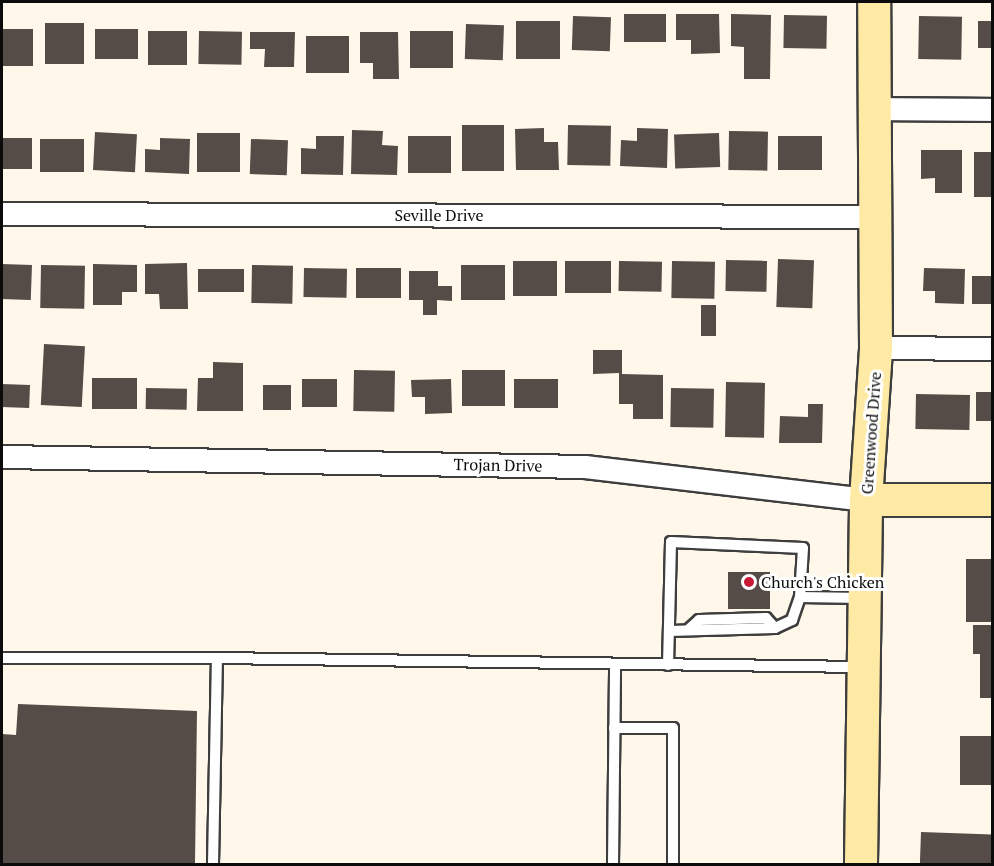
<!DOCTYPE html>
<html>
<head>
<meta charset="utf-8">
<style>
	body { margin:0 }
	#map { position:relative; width:994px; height:866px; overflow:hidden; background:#fff8ea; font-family:"PT Serif",serif }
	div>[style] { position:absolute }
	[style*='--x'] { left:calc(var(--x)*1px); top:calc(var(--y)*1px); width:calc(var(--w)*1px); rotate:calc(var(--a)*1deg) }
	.building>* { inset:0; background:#554b47; transform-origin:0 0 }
	.roads { filter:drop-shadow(2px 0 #3e3e3e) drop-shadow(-2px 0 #3e3e3e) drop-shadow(0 2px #3e3e3e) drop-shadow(0 -2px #3e3e3e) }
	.lane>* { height:10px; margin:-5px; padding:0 5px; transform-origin:5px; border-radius:5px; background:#fff }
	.street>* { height:22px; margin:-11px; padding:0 11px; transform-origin:11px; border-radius:11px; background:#fff }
	.secondary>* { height:32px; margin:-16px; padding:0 16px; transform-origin:16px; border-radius:16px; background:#ffeaa5 }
	.dots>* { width:16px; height:16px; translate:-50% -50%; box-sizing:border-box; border:3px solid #fff; border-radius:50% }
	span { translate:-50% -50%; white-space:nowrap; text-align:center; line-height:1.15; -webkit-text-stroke:6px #fff; paint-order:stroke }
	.street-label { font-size:16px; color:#0b0b0b }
	.poi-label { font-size:16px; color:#0b0b0b }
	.left { translate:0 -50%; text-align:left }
	.frame { position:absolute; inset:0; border:3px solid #0b0b0b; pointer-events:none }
</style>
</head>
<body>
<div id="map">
	<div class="building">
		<i style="left:624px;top:14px;width:42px;height:28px"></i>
		<i style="clip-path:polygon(676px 14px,719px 14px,720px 53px,691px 54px,691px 40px,676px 40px)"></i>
		<i style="clip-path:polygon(731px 14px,771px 15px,770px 79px,744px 79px,744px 47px,731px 46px)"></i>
		<i style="left:784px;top:15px;width:43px;height:33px;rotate:1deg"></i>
		<i style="left:573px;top:16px;width:38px;height:34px;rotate:2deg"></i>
		<i style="left:919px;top:16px;width:43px;height:43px;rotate:1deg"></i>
		<i style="left:516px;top:21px;width:44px;height:38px"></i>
		<i style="left:978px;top:21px;width:14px;height:27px"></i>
		<i style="left:45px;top:23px;width:39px;height:41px"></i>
		<i style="left:466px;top:24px;width:38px;height:35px;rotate:2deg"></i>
		<i style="left:2px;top:29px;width:31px;height:37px"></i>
		<i style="left:95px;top:29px;width:43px;height:30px"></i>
		<i style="left:148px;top:31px;width:39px;height:34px"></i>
		<i style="left:199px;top:31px;width:43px;height:33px;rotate:1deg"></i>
		<i style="left:410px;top:31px;width:43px;height:37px"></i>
		<i style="clip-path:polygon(250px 32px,295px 32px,294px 67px,264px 67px,265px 49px,250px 49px)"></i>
		<i style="clip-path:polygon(360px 32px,398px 32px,399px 79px,373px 79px,373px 63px,360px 63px)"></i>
		<i style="left:306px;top:36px;width:43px;height:37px"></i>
		<i style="left:462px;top:125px;width:42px;height:46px"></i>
		<i style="left:568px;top:125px;width:43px;height:40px;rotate:1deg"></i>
		<i style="clip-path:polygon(544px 128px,544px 142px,558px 142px,559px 170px,516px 170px,515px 129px)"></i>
		<i style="clip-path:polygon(637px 128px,668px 129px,667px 168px,620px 166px,621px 140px,637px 141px)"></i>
		<i style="clip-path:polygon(352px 130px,383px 131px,382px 145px,398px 146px,397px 175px,351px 174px)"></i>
		<i style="left:729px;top:131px;width:39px;height:39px;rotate:1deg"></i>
		<i style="left:95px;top:132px;width:42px;height:38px;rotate:3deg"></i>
		<i style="left:197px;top:133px;width:43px;height:39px"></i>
		<i style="left:719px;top:133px;width:34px;height:45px;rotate:88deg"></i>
		<i style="clip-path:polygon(316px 136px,344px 136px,343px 175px,301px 174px,301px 148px,316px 149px)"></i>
		<i style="left:408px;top:136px;width:43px;height:37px"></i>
		<i style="left:778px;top:136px;width:44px;height:34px"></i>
		<i style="left:2px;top:138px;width:30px;height:31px"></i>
		<i style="clip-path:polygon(160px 138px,190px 139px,189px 174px,145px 172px,145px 149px,160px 150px)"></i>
		<i style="left:40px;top:139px;width:44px;height:33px"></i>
		<i style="left:251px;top:139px;width:37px;height:35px;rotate:2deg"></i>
		<i style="clip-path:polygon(921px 150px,962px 150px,962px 193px,935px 193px,935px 178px,921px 179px)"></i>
		<i style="left:974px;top:152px;width:18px;height:45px"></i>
		<i style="left:778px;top:259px;width:36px;height:48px;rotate:2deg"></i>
		<i style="left:726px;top:260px;width:41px;height:31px;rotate:1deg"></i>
		<i style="left:557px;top:261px;width:35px;height:44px;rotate:90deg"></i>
		<i style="left:611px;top:261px;width:32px;height:46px;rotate:90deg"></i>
		<i style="left:619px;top:261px;width:43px;height:30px;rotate:1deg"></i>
		<i style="left:672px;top:261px;width:43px;height:37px;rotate:1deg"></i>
		<i style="clip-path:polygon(187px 263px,188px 309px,160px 309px,159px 294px,145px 294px,145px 264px)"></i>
		<i style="left:2px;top:264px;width:30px;height:35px;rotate:2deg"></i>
		<i style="clip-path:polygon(93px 264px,137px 265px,137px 292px,122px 292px,122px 305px,93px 305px)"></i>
		<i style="left:41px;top:265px;width:44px;height:43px;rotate:1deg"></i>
		<i style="left:252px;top:265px;width:41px;height:38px;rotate:1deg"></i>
		<i style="left:461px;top:265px;width:44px;height:35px"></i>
		<i style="left:304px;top:268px;width:43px;height:29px;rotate:1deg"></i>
		<i style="left:356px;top:268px;width:45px;height:30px"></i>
		<i style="clip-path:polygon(924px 268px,965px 269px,964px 304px,935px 303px,935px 291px,923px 291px)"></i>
		<i style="left:198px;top:269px;width:46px;height:23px"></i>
		<i style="clip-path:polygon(409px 271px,438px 271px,438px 286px,452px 286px,452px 301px,437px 300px,437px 315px,423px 315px,423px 300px,409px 300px)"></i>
		<i style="left:972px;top:276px;width:20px;height:28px"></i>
		<i style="left:701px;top:305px;width:15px;height:31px"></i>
		<i style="left:44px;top:344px;width:41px;height:61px;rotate:3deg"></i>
		<i style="clip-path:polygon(593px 350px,622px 350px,622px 374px,663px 375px,663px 419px,633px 419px,633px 404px,619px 404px,619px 373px,593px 374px)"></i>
		<i style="clip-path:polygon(213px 362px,243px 363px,243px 411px,197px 411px,198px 378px,213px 378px)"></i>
		<i style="left:354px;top:370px;width:41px;height:41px;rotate:1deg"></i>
		<i style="left:462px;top:370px;width:43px;height:36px"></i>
		<i style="left:92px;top:378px;width:45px;height:31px"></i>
		<i style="left:302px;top:379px;width:35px;height:28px"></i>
		<i style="clip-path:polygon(451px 379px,452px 413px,425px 414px,425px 397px,412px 397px,411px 380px)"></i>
		<i style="left:514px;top:379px;width:44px;height:29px"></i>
		<i style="left:726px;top:382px;width:39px;height:55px;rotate:1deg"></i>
		<i style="left:2px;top:384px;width:28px;height:23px;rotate:2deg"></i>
		<i style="left:263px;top:385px;width:28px;height:25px"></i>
		<i style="left:146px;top:388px;width:41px;height:21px;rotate:1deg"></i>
		<i style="left:671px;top:388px;width:43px;height:39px;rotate:1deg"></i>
		<i style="left:976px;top:392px;width:16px;height:29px"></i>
		<i style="left:916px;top:394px;width:54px;height:35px;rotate:1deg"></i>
		<i style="clip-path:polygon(808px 404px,823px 404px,822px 443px,779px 443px,780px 416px,808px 417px)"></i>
		<i style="left:966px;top:559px;width:26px;height:63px"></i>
		<i style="left:728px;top:572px;width:42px;height:37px"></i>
		<i style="clip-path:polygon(973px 625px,992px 625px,992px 698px,980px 698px,980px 654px,973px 654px)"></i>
		<i style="clip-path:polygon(18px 704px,197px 711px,195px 864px,2px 864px,2px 734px,16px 735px)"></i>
		<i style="left:960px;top:736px;width:32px;height:49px"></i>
		<i style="left:921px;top:832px;width:71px;height:32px;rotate:2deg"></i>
	</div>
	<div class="roads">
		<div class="lane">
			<i style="--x:688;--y:630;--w:15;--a:-42"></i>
			<i style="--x:699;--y:620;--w:67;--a:-1.7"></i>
			<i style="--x:766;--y:618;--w:13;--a:48"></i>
			<i style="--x:669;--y:631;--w:106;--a:-1.6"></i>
			<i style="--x:775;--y:628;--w:19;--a:-25"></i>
			<i style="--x:792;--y:620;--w:24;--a:-71"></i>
			<i style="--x:2;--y:658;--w:215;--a:0"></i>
			<i style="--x:668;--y:665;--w:123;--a:-88.6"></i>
			<i style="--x:671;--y:542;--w:132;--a:2.6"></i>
			<i style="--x:803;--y:548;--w:49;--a:93.5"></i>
			<i style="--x:800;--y:597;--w:62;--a:0.9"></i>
			<i style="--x:614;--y:728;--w:59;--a:0"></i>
			<i style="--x:673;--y:728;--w:136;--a:90"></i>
			<i style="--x:213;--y:864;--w:206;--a:-88.9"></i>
			<i style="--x:217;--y:658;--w:643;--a:0.8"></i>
			<i style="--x:613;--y:864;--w:200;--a:-89.4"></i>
		</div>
		<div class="street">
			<i style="--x:876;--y:109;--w:116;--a:0.5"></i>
			<i style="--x:2;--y:214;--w:875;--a:0.2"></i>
			<i style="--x:876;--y:348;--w:116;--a:0.5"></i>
			<i style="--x:2;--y:457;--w:583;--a:0.98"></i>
			<i style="--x:585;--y:467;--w:283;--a:6.7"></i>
		</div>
		<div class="secondary">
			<i style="--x:866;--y:500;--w:126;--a:0"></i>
			<i style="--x:861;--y:864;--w:364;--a:-89.2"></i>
			<i style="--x:866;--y:500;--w:152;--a:-86.2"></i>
			<i style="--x:876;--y:348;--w:346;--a:-90.3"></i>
		</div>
	</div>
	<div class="dots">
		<i style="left:749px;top:582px;background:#c71835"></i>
	</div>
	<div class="street-label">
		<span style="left:439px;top:215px">Seville Drive</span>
		<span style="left:871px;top:433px;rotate:-86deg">Greenwood Drive</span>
		<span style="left:498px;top:465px;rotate:1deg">Trojan Drive</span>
	</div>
	<div class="poi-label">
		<span class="left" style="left:761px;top:582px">Church's Chicken</span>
	</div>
	<div class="frame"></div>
</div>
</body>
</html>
